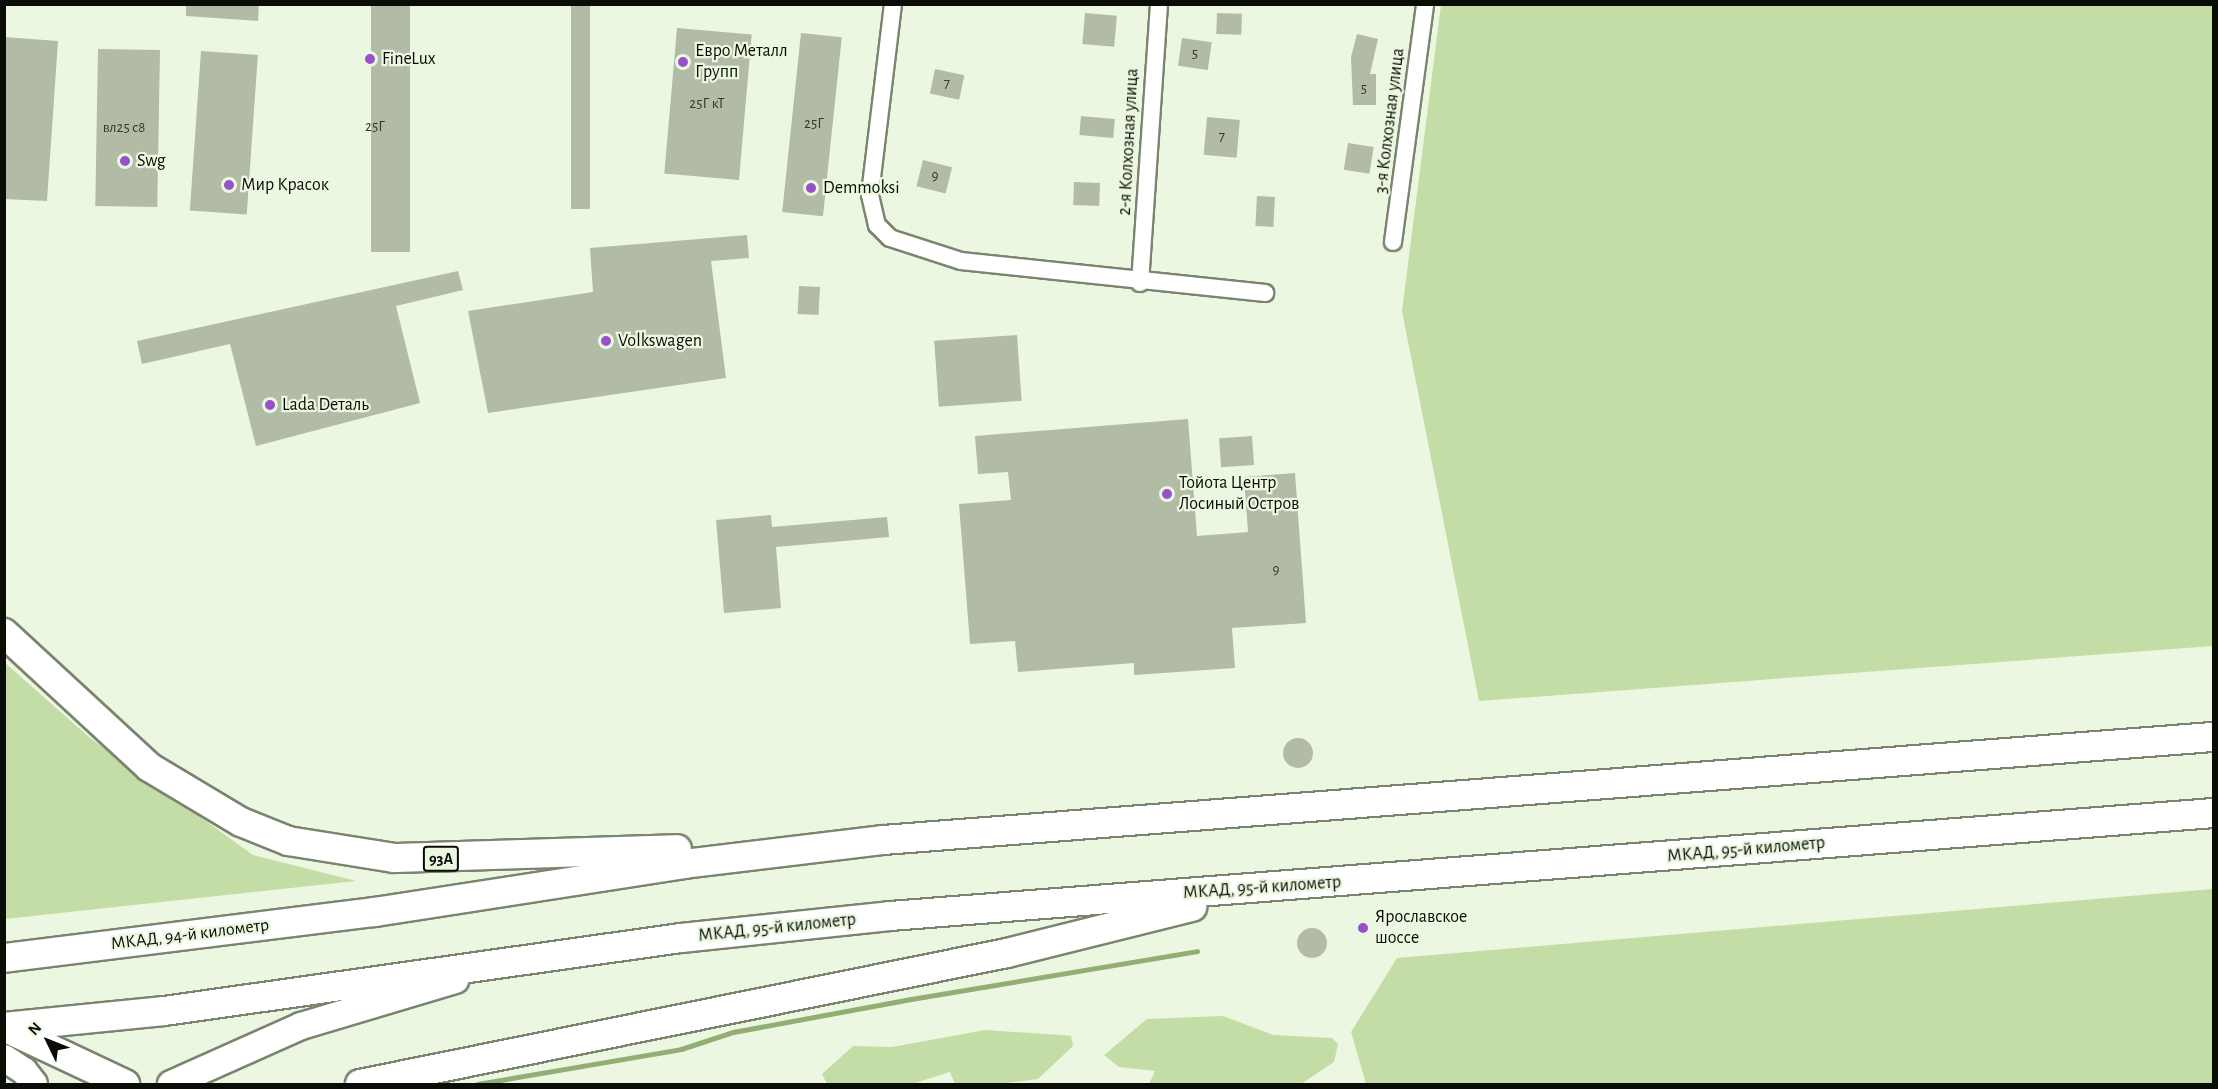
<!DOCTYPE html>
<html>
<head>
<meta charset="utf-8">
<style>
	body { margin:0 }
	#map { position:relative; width:2218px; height:1089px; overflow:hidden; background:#ecf7e1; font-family:"Alegreya Sans",sans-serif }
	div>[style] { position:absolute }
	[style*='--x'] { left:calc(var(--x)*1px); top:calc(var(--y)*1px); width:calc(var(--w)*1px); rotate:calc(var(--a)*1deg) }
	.green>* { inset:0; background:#c4dda7 }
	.stream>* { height:5px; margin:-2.5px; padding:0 2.5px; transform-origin:2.5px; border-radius:2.5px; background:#92ae72 }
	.building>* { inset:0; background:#b1bba6; transform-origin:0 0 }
	.round { border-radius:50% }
	.roads { filter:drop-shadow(2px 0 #7a8470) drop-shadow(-2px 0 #7a8470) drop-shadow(0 2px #7a8470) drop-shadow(0 -2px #7a8470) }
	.street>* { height:16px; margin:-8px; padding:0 8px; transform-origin:8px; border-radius:8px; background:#fff }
	.primary>* { height:26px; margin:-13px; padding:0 13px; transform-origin:13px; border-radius:13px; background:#fff }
	.highway>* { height:28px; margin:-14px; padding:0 14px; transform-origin:14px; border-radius:14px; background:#fff }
	.dots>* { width:16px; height:16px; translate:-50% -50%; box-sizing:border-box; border:3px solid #ecf7e1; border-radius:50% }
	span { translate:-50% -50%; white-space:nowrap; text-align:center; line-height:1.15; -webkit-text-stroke:4.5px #ecf7e1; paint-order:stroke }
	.number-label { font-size:15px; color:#33382e }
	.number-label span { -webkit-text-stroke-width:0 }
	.shield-label span { padding:2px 4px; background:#ecf7e1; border:2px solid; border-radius:4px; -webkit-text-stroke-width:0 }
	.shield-label { font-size:16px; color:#090d06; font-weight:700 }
	.poi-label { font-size:18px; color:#090d06 }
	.left { translate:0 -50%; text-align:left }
	.street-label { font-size:18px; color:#090d06 }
	.frame { position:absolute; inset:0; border:6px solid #090d06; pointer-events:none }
	.north { position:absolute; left:18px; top:1011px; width:60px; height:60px; -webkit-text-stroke:4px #ecf7e1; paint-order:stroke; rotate:313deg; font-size:16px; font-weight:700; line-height:24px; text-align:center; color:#090d06 }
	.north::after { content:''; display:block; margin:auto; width:21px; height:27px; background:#090d06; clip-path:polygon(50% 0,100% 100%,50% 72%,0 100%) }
</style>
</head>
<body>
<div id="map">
	<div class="green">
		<i style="clip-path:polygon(1441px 5px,2213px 5px,2213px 646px,1479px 701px,1402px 311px)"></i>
		<i style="clip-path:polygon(4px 662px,89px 737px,253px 855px,356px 881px,5px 919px)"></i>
		<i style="clip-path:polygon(2213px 889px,2213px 1084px,1366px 1084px,1351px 1032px,1397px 958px)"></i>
		<i style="clip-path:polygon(1223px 1016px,1273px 1035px,1332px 1038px,1338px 1044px,1334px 1062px,1301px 1084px,1149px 1084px,1155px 1071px,1119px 1067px,1104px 1055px,1147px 1019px)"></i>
		<i style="clip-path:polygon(985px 1030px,1062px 1035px,1071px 1036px,1073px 1046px,1038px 1079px,998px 1084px,955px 1084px,950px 1072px,912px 1084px,827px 1084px,822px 1074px,853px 1046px,892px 1047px)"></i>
	</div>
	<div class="stream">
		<i style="--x:477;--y:1084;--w:207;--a:-9.7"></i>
		<i style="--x:681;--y:1049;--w:55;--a:-18.1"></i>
		<i style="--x:733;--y:1032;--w:181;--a:-10.5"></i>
		<i style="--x:911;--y:999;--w:290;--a:-9.5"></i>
	</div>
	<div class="building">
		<i style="clip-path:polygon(186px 4px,259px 4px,258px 21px,186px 16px)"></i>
		<i style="left:371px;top:4px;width:39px;height:248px"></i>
		<i style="left:571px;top:4px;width:19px;height:205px"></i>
		<i style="left:1085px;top:13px;width:32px;height:31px;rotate:5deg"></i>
		<i style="left:1217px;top:13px;width:25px;height:21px;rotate:2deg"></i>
		<i style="left:677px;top:28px;width:75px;height:146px;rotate:5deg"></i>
		<i style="left:801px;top:33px;width:41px;height:180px;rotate:6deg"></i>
		<i style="clip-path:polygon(1357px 34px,1378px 39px,1370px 74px,1376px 74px,1376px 105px,1353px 105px,1351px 57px)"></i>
		<i style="clip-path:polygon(4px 37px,58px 41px,47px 201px,4px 199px)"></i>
		<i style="left:1182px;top:38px;width:30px;height:28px;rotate:8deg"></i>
		<i style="left:98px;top:49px;width:62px;height:157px;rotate:1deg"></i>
		<i style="left:201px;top:51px;width:57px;height:160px;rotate:4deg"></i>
		<i style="left:935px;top:69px;width:30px;height:25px;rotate:12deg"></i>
		<i style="left:1081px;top:116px;width:34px;height:19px;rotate:5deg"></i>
		<i style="left:1207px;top:117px;width:33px;height:38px;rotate:5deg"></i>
		<i style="left:1348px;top:143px;width:26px;height:27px;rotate:9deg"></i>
		<i style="left:923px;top:160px;width:30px;height:27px;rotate:14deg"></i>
		<i style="left:1074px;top:182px;width:26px;height:23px;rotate:2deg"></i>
		<i style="left:1257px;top:196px;width:18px;height:30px;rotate:3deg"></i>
		<i style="clip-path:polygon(747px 235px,749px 258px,711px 261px,726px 378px,488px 413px,468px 311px,593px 292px,590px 248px)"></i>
		<i style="clip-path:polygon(458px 271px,463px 290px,396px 306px,420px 403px,256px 446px,230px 344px,142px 364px,137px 341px)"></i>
		<i style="left:799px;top:286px;width:21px;height:28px;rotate:3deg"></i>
		<i style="left:1017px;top:335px;width:66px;height:83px;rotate:86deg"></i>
		<i style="clip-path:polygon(1188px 419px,1197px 536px,1248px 532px,1244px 477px,1295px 473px,1306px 623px,1232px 628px,1235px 668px,1134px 675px,1134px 663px,1018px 672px,1015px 641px,970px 644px,959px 504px,1011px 500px,1008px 472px,978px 474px,975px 436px)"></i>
		<i style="left:1252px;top:436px;width:29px;height:33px;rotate:86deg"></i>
		<i style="clip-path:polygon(771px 515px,772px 527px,887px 517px,889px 537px,776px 547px,781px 608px,724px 613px,716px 520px)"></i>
		<i class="round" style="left:1283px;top:738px;width:30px;height:30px"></i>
		<i class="round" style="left:1297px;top:928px;width:30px;height:30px"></i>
	</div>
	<div class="roads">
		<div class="street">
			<i style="--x:893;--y:4;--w:192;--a:96.9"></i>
			<i style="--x:870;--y:195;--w:31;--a:77"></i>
			<i style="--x:877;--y:225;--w:18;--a:45"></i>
			<i style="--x:890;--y:238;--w:75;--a:17.9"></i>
			<i style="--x:961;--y:261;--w:306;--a:6"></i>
			<i style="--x:1393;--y:242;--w:240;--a:-82.3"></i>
			<i style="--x:1140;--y:283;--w:280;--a:-86.1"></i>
		</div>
		<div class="primary">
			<i style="--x:4;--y:1058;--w:24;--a:33"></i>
			<i style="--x:24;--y:1071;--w:16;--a:52"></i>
			<i style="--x:171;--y:1084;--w:142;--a:-24"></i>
			<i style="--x:301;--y:1026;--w:161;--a:-16.6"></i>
		</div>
		<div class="highway">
			<i style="--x:4;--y:633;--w:197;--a:42.7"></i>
			<i style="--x:149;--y:767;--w:107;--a:30.9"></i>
			<i style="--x:241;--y:822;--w:51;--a:22"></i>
			<i style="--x:288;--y:841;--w:107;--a:9.1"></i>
			<i style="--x:394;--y:858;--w:283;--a:-1.8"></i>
			<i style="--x:4;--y:958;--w:374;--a:-7.1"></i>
			<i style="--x:375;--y:912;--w:313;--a:-8.8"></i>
			<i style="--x:684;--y:864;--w:200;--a:-6.9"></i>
			<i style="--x:883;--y:840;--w:1335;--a:-4.43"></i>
			<i style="--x:4;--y:1027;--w:161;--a:-5.7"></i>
			<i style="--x:164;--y:1011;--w:522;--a:-8.04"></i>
			<i style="--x:681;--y:938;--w:210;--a:-6"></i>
			<i style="--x:890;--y:916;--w:1328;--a:-4.45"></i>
			<i style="--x:4;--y:1027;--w:134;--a:25.2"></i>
			<i style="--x:360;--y:1084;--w:660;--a:-11.45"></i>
			<i style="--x:1007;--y:953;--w:191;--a:-14"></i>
		</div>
	</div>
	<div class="dots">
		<i style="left:370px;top:59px;background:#9652c7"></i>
		<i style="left:683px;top:62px;background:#9652c7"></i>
		<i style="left:125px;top:161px;background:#9652c7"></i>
		<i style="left:229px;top:185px;background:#9652c7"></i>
		<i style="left:811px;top:188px;background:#9652c7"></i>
		<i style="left:606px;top:341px;background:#9652c7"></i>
		<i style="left:270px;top:405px;background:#9652c7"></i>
		<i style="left:1167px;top:494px;background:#9652c7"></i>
		<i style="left:1363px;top:928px;background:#9652c7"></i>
	</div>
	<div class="number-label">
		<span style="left:1195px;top:54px">5</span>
		<span style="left:947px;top:84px">7</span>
		<span style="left:1364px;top:89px">5</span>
		<span style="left:707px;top:104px">25Г кТ</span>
		<span style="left:814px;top:124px">25Г</span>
		<span style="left:375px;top:127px">25Г</span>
		<span style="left:124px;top:128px">вл25 с8</span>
		<span style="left:1222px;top:137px">7</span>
		<span style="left:935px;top:176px">9</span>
		<span style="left:1276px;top:570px">9</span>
	</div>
	<div class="shield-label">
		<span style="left:441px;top:859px">93A</span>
	</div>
	<div class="poi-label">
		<span class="left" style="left:695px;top:62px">Евро Металл<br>Групп</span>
		<span class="left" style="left:382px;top:59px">FineLux</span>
		<span class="left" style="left:137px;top:161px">Swg</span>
		<span class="left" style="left:241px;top:185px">Мир Красок</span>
		<span class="left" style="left:823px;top:188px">Demmoksi</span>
		<span class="left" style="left:618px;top:341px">Volkswagen</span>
		<span class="left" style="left:282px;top:405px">Lada Dеталь</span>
		<span class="left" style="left:1179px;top:494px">Тойота Центр<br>Лосиный Остров</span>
		<span class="left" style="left:1375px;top:928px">Ярославское<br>шоссе</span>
	</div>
	<div class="street-label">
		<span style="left:1390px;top:121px;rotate:-83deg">3-я Колхозная улица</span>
		<span style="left:1129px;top:142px;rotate:-87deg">2-я Колхозная улица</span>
		<span style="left:1746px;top:850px;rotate:-5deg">МКАД, 95-й километр</span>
		<span style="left:1262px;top:888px;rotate:-4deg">МКАД, 95-й километр</span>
		<span style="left:777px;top:928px;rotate:-6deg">МКАД, 95-й километр</span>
		<span style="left:190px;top:935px;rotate:-7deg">МКАД, 94-й километр</span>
	</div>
	<div class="frame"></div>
	<div class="north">N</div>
</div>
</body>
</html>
